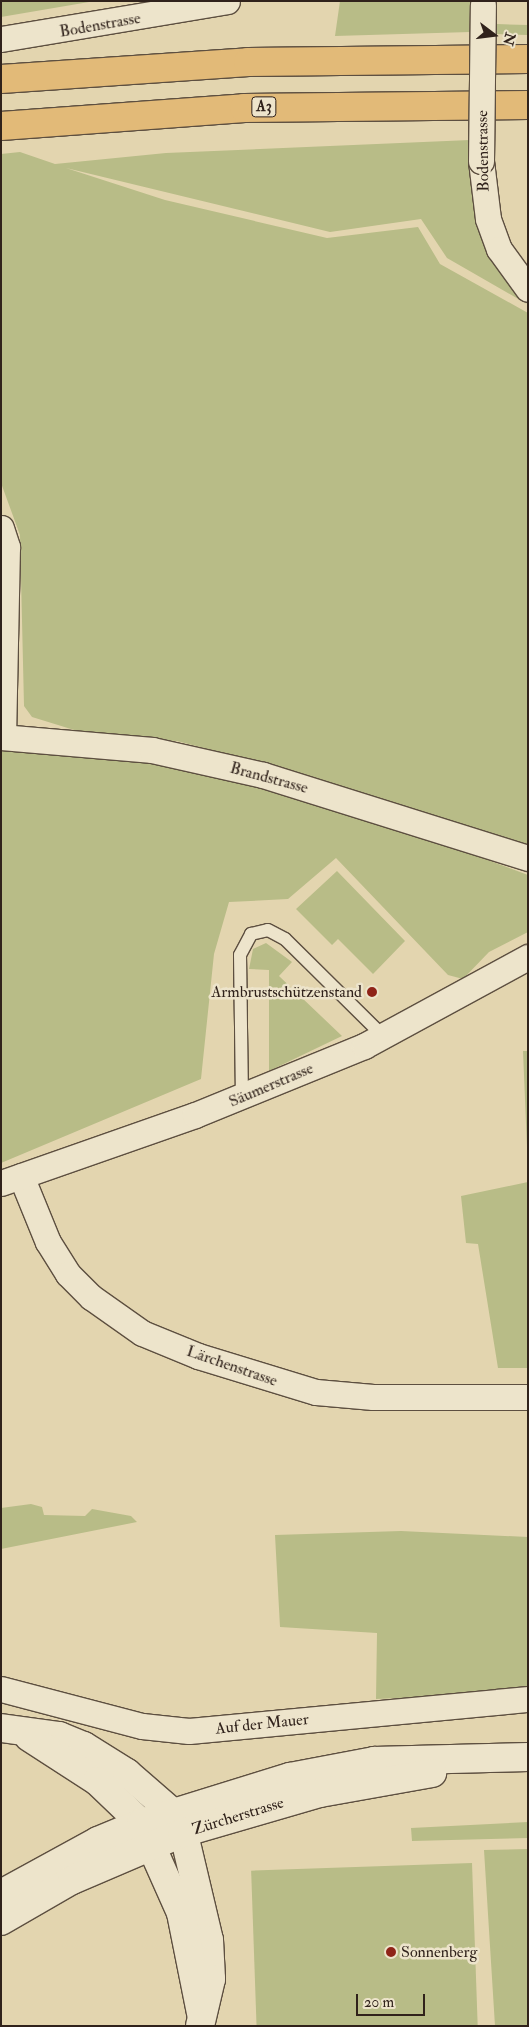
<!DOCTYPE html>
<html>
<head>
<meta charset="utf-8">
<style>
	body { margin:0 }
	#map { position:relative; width:529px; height:2027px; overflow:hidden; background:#e3d5af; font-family:"IM FELL Double Pica",serif }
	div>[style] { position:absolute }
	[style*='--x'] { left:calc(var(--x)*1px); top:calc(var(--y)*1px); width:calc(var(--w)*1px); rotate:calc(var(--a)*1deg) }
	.green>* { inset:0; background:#b8bc87; transform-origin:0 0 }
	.roads { filter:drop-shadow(1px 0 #5d4f40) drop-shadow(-1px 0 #5d4f40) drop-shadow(0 1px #5d4f40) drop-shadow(0 -1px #5d4f40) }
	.service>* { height:12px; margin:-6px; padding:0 6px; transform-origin:6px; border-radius:6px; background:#ede4cb }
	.minor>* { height:25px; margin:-12.5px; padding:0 12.5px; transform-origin:12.5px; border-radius:12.5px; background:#ede4cb }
	.secondary>* { height:28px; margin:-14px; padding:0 14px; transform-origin:14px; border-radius:14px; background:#ede4cb }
	.motorway>* { height:28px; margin:-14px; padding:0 14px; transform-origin:14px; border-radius:14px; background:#e2ba78 }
	.bridges { filter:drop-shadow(1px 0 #5d4f40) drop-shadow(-1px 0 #5d4f40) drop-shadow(0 1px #5d4f40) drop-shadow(0 -1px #5d4f40) }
	.minor-bridge>* { height:25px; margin:-12.5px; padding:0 12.5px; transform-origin:12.5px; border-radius:12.5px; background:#ede4cb }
	.dots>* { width:14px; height:14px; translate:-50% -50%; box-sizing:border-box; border:2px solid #ede4cb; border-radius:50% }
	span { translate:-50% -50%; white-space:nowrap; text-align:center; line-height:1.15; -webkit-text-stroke:5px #ede4cb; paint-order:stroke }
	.shield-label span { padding:1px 4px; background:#ede4cb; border:1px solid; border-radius:4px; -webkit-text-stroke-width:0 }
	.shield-label { font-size:15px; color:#30221b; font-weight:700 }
	.street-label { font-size:16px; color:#30221b }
	.poi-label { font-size:16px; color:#30221b }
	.right { translate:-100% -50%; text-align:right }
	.left { translate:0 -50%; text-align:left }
	.frame { position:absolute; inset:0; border:2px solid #30221b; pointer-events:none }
	.north { position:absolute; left:469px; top:10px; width:50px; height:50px; -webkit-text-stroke:4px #ede4cb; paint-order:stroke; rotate:105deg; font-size:14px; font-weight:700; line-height:20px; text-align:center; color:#30221b }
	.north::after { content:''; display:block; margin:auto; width:18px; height:22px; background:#30221b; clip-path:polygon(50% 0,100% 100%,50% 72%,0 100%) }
	.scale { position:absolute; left:356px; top:1994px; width:69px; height:22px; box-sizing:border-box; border:2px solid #30221b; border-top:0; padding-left:6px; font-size:15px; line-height:18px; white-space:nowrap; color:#30221b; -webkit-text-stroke:4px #ede4cb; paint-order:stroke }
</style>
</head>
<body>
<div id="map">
	<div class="green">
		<i style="clip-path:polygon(1px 1px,95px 1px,1px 17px)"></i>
		<i style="clip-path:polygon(340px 1px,471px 1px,470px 32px,335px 36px)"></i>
		<i style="left:497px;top:24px;width:31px;height:10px;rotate:2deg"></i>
		<i style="clip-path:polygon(470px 140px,484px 237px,506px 280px,527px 304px,447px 258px,421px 219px,330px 232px,66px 168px,165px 200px,327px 238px,418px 227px,440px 264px,528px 313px,528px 848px,238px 757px,177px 741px,97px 737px,32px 717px,24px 706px,20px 535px,1px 483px,1px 154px,20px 152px,55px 164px,166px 153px)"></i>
		<i style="clip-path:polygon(1px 740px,126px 744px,364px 814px,528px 875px,528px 932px,489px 952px,463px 979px,448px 975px,336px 858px,288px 899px,229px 902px,214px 954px,201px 1079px,1px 1163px)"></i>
		<i style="clip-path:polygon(337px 871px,405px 941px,373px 974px,338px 939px,332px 945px,296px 909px)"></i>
		<i style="clip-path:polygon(266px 943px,292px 962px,279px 976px,342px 1036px,269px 1071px,269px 970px,249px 969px,253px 949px)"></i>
		<i style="clip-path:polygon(523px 1051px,528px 1051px,528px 1171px)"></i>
		<i style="clip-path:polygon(528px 1182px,528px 1368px,498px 1368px,478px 1244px,466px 1243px,461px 1196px)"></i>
		<i style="clip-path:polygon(31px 1504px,42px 1507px,44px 1515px,85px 1516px,92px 1509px,131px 1516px,137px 1522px,1px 1549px,1px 1508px)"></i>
		<i style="clip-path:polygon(401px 1531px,528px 1537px,528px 1693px,376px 1699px,377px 1633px,280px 1627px,275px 1535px)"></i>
		<i style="clip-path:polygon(528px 1822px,528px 1838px,412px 1841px,411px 1828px)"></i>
		<i style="clip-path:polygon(528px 1849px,528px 2026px,495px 2026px,484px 1850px)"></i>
		<i style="left:472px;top:1863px;width:163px;height:221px;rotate:88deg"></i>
	</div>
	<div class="roads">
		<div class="service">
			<i style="--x:242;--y:1098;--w:143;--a:-90.8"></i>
			<i style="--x:240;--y:955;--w:24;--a:-62"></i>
			<i style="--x:251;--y:934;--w:17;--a:-13"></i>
			<i style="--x:268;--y:930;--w:19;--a:28"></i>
			<i style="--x:285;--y:939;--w:138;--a:44.7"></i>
		</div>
		<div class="minor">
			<i style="--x:1;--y:39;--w:229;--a:-9.5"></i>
			<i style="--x:481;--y:161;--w:58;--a:83.1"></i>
			<i style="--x:488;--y:219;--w:32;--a:70"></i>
			<i style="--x:499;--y:249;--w:49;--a:54.1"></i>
			<i style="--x:1;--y:528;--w:20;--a:72"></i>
			<i style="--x:7;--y:547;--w:190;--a:91.2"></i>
			<i style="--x:1;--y:737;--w:152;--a:4.9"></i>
			<i style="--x:152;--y:750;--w:114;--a:12.7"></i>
			<i style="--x:263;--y:775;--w:278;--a:17.4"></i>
			<i style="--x:21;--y:1176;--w:71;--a:67.8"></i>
			<i style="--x:48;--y:1242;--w:38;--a:58"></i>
			<i style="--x:68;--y:1274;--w:33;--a:45"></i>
			<i style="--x:91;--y:1297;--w:62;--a:35.2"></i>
			<i style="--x:142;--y:1333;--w:61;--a:22.3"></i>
			<i style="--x:198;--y:1356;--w:123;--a:17"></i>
			<i style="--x:316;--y:1392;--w:57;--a:5"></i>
			<i style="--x:373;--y:1397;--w:155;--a:0"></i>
			<i style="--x:1;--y:1183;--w:206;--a:-19.3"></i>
			<i style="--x:195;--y:1115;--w:183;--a:-22.2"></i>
			<i style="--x:364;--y:1046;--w:187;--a:-28.5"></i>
			<i style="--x:1;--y:1689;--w:146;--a:14.7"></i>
			<i style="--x:142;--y:1726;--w:47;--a:6.1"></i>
			<i style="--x:189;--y:1731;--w:341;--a:-5.4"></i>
		</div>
		<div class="secondary">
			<i style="--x:1;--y:1728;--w:59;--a:7.9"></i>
			<i style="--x:59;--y:1736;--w:27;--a:22"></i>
			<i style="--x:84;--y:1746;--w:51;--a:32.1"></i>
			<i style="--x:127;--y:1773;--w:61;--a:41"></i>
			<i style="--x:173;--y:1813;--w:33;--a:67"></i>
			<i style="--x:186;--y:1843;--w:100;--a:76.7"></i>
			<i style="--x:209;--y:1940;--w:39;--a:87"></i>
			<i style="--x:211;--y:1979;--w:48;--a:103.2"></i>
			<i style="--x:29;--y:1737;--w:81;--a:32.9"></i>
			<i style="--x:97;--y:1781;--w:61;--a:43.7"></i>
			<i style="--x:141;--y:1823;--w:98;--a:66"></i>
			<i style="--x:181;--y:1913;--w:102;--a:78.7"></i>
			<i style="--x:1;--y:1894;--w:111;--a:-28.7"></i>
			<i style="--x:98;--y:1841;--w:47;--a:-22.7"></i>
			<i style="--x:141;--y:1823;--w:156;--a:-17.2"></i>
			<i style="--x:290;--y:1777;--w:86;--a:-10.8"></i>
			<i style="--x:374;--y:1761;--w:154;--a:-1.5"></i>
			<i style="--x:1;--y:1921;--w:82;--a:-30"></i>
			<i style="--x:72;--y:1880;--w:120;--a:-23.1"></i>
			<i style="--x:182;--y:1833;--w:144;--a:-16.2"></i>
			<i style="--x:320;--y:1793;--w:114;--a:-10.1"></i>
		</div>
		<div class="motorway">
			<i style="--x:1;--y:79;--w:248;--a:-3.9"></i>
			<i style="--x:248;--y:62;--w:280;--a:-0.6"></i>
			<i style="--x:1;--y:126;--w:244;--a:-4.2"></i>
			<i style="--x:244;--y:108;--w:284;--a:-0.6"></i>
		</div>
	</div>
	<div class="bridges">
		<div class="minor-bridge">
			<i style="--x:481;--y:161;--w:156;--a:-89.3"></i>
		</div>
	</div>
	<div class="dots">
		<i style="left:372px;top:992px;background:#8f2418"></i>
		<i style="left:391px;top:1952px;background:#8f2418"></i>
	</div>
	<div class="shield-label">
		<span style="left:264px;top:107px">A3</span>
	</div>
	<div class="street-label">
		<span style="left:100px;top:25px;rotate:-10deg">Bodenstrasse</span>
		<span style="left:483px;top:151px;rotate:-91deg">Bodenstrasse</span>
		<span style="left:269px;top:778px;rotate:15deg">Brandstrasse</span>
		<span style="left:271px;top:1085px;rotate:-23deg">Säumerstrasse</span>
		<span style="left:232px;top:1366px;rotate:19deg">Lärchenstrasse</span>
		<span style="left:262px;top:1724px;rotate:-6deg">Auf der Mauer</span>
		<span style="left:238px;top:1816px;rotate:-17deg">Zürcherstrasse</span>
	</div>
	<div class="poi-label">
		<span class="right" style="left:362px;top:992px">Armbrustschützenstand</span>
		<span class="left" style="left:401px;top:1952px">Sonnenberg</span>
	</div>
	<div class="frame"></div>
	<div class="north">N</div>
	<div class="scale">20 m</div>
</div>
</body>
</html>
